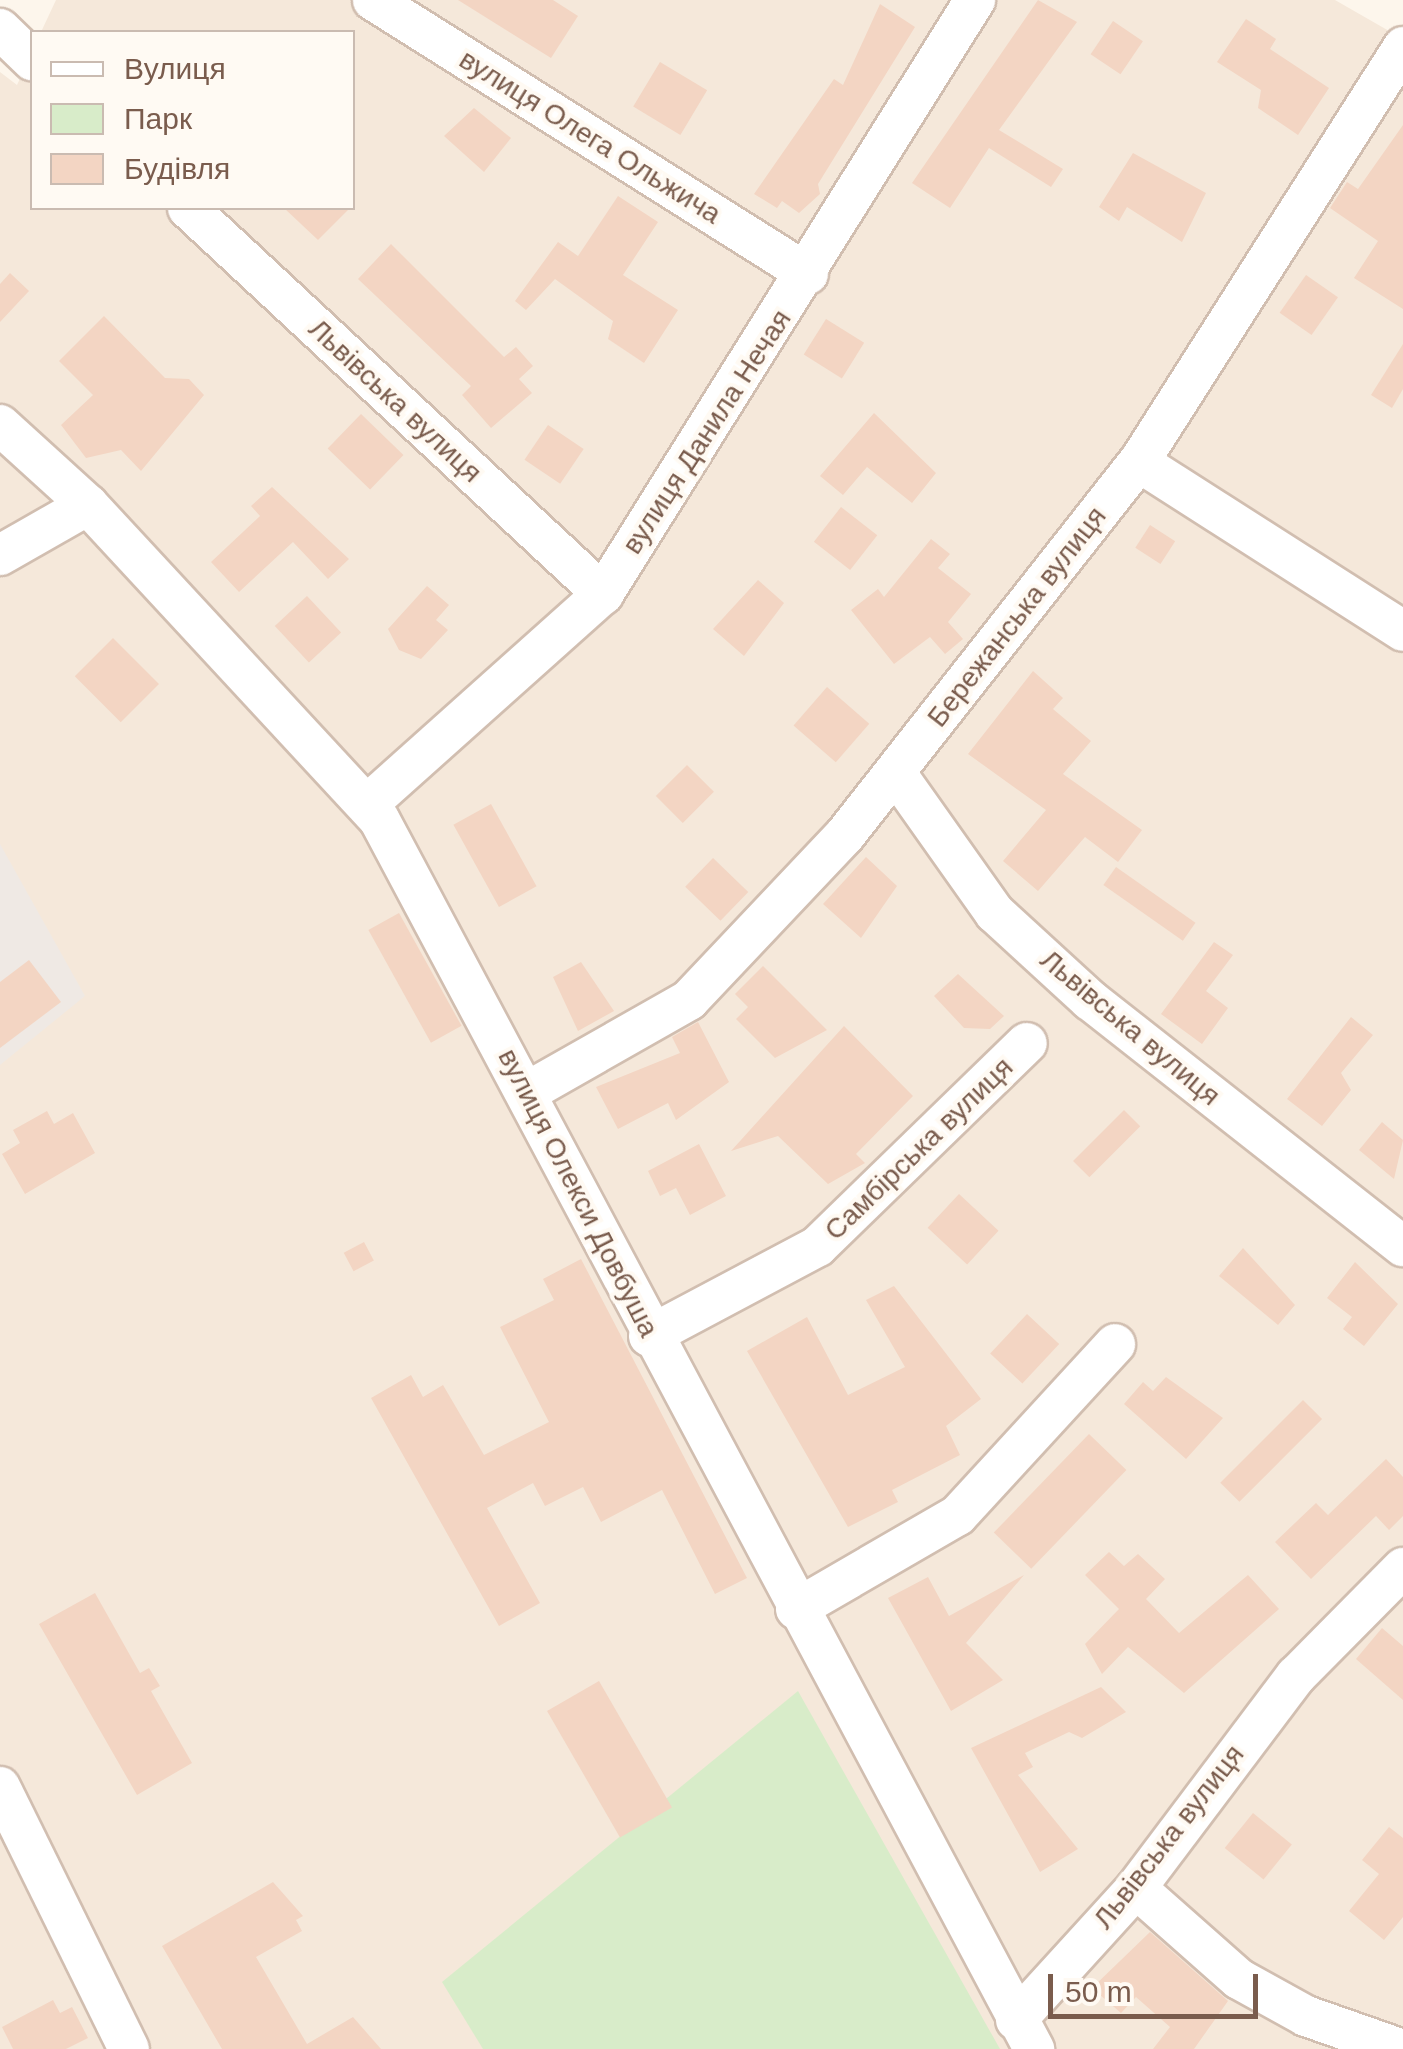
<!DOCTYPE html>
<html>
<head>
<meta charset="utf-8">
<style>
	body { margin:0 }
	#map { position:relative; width:1403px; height:2049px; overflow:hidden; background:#fdf6ec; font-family:Arial,sans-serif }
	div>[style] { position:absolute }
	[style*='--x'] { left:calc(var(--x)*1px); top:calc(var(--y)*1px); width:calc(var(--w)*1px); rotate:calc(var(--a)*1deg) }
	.residential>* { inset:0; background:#f5e8da }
	.industrial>* { inset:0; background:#efe9e4 }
	.green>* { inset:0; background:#d8ecc9 }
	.building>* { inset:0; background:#f3d5c3; transform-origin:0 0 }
	.roads { filter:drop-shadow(2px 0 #d1beb0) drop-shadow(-2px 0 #d1beb0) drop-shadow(0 2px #d1beb0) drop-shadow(0 -2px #d1beb0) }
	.minor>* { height:40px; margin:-20px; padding:0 20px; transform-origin:20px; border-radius:20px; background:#fff }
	span { translate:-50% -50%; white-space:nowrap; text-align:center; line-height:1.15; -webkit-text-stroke:8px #fffaf3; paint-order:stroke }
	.street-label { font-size:28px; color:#7a5c4d }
	.legend { position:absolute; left:30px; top:30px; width:325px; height:180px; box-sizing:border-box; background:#fffaf3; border:2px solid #cabbb1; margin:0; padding:12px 18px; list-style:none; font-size:30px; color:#7a5c4d }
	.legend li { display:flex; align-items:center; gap:20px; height:50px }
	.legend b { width:50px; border:2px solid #cabbb1 }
	.scale { position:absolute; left:1048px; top:1974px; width:210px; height:45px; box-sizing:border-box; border:5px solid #7a5c4d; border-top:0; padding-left:12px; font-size:30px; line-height:35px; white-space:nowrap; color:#7a5c4d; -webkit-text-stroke:8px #fffaf3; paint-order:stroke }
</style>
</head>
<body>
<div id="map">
	<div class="residential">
		<i style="clip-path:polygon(56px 0,1335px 0,1403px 39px,1403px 2049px,0 2049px,0 72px,17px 85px,32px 52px,32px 208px,352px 208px,352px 32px,41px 32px)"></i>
	</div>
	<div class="industrial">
		<i style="clip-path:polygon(0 844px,85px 996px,0 1065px)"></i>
	</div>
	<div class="green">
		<i style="clip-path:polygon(798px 1691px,1000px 2049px,483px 2049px,442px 1982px)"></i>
	</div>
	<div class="building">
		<i style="clip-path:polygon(458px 0,553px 0,578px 16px,551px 58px)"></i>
		<i style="clip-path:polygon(1038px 0,1077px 22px,999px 130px,1063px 169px,1051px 187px,989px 148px,950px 208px,912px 183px)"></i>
		<i style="clip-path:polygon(880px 4px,915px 27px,818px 184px,820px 194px,799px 213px,782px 201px,777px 208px,754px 194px,834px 79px,843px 85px)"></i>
		<i style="clip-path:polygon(1246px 19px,1276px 39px,1270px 49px,1329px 88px,1298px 135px,1258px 108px,1261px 90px,1217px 62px)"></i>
		<i style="left:1113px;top:21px;width:36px;height:40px;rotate:34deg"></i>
		<i style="left:660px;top:62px;width:55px;height:52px;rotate:31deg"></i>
		<i style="clip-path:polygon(474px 108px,511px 138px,484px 172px,444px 136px)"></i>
		<i style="clip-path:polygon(1403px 125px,1403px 309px,1354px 278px,1378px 241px,1330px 208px,1347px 182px,1358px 189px)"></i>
		<i style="clip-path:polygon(1133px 153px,1206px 193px,1182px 242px,1127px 207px,1119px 221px,1099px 207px)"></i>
		<i style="clip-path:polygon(618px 196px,658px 222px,623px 275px,678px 310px,644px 363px,608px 339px,613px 321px,555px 279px,526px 310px,515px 301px,558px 242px,578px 256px)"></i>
		<i style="clip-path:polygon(284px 208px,350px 208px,318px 240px)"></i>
		<i style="clip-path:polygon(391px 244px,504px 357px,516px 347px,533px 366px,519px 379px,532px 393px,491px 428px,462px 395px,471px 386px,358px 279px)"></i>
		<i style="clip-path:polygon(10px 273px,29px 291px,0 322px,0 284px)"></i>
		<i style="left:1306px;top:275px;width:39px;height:46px;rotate:35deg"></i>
		<i style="clip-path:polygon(104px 316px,165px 378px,189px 379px,204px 395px,141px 471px,121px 450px,86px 458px,61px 425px,93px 395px,59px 361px)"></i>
		<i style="left:826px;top:319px;width:45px;height:42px;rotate:32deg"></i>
		<i style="clip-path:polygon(1403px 344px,1403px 389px,1392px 408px,1371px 395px)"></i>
		<i style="clip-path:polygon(874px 413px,936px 473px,912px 503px,867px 467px,843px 495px,820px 476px)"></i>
		<i style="left:361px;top:414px;width:59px;height:48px;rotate:44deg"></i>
		<i style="left:548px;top:425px;width:43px;height:42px;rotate:34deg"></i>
		<i style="clip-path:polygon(272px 487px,349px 559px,328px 579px,293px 542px,239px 592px,211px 562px,260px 516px,251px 506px)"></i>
		<i style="left:841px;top:507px;width:46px;height:44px;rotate:38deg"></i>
		<i style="left:1150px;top:525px;width:30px;height:27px;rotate:33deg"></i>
		<i style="clip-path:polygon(931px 539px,950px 554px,938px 568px,971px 594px,948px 622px,963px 639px,945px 654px,930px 637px,894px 664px,851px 610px,878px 589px,884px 597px)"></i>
		<i style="clip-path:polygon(758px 580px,784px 603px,744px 656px,713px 629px)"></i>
		<i style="clip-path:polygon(427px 586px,449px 605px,436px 620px,448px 630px,421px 659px,399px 650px,388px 629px)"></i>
		<i style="left:307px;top:596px;width:50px;height:44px;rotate:47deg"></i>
		<i style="left:113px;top:638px;width:65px;height:54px;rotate:45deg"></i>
		<i style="clip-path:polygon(1033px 671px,1063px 698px,1053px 709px,1091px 741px,1063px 774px,1142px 830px,1118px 862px,1085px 837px,1038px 891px,1003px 861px,1046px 810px,968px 754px)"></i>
		<i style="left:827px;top:687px;width:56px;height:51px;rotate:41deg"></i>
		<i style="left:687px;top:765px;width:38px;height:44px;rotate:45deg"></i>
		<i style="left:491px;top:804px;width:94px;height:43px;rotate:61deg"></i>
		<i style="clip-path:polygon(866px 857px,897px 886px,861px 938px,823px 904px)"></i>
		<i style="left:713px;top:858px;width:49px;height:40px;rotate:44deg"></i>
		<i style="left:1116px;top:867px;width:97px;height:22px;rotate:35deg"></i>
		<i style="left:399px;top:913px;width:129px;height:35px;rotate:61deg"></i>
		<i style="clip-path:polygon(1214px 942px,1233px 955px,1206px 991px,1228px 1008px,1202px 1044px,1161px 1014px)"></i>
		<i style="clip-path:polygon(29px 960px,61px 1002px,0 1048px,0 982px)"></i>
		<i style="clip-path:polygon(581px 962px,614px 1011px,578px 1031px,553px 977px)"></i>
		<i style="clip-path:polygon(763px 966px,827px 1030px,775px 1058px,736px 1019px,748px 1007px,735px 994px)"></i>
		<i style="clip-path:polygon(958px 974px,1004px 1016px,990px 1029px,964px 1028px,934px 996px)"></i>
		<i style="clip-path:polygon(1351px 1017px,1373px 1035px,1341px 1073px,1351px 1090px,1322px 1126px,1287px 1099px)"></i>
		<i style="clip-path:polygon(698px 1022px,729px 1082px,676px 1120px,668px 1103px,618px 1129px,596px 1087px,680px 1053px,672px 1037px)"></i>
		<i style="clip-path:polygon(844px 1026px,913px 1096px,856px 1154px,865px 1163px,828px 1184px,778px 1136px,731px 1151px)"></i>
		<i style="left:1124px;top:1110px;width:23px;height:72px;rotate:45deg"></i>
		<i style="clip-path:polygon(47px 1111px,54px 1124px,73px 1113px,95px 1153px,25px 1194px,2px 1154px,20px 1143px,13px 1130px)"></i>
		<i style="clip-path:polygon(1382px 1122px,1403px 1140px,1394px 1179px,1359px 1150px)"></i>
		<i style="clip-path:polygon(699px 1144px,726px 1196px,690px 1215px,676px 1188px,660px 1196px,648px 1171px)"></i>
		<i style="left:959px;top:1194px;width:54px;height:46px;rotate:43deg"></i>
		<i style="left:364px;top:1242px;width:21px;height:23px;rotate:62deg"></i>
		<i style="clip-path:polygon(1243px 1248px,1295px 1305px,1278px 1325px,1219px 1276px)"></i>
		<i style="clip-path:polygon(581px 1259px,747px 1578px,715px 1594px,662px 1490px,601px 1522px,583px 1487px,545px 1506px,533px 1483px,487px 1508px,540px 1603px,499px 1626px,371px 1398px,411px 1375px,423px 1397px,443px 1385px,484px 1455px,549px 1422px,500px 1327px,554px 1300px,543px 1279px)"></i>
		<i style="clip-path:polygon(1355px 1262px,1398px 1304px,1364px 1346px,1343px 1329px,1352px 1317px,1327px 1298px)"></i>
		<i style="clip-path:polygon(894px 1286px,981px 1399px,946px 1426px,960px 1455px,892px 1490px,898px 1502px,848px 1527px,747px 1351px,807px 1317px,848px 1395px,905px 1367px,866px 1300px)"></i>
		<i style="left:1027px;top:1314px;width:44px;height:54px;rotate:43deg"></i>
		<i style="clip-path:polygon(1166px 1377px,1223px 1418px,1186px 1459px,1124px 1404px,1143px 1382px,1153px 1391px)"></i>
		<i style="left:1303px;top:1400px;width:27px;height:117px;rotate:45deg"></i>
		<i style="left:1089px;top:1434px;width:52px;height:137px;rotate:44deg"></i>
		<i style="clip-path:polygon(1386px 1459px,1403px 1477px,1403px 1516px,1389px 1530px,1376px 1516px,1311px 1579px,1275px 1542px,1316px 1503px,1328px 1515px)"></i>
		<i style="clip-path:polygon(1109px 1552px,1124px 1566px,1138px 1554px,1165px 1579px,1146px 1599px,1179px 1633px,1248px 1575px,1279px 1609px,1184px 1693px,1128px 1647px,1102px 1674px,1085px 1644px,1119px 1609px,1085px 1575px)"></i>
		<i style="clip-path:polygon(1024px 1575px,966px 1643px,1003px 1680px,951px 1711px,888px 1598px,928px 1577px,949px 1616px)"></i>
		<i style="clip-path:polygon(95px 1593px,140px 1673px,149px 1668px,160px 1686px,151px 1691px,192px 1763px,137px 1795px,39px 1624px)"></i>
		<i style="clip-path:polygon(1382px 1628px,1403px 1646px,1403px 1700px,1356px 1659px)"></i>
		<i style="left:599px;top:1681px;width:146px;height:60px;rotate:60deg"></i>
		<i style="clip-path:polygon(1101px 1687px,1126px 1712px,1082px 1738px,1069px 1732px,1025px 1753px,1033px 1767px,1018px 1775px,1078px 1849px,1040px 1872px,971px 1748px)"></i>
		<i style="left:1253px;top:1813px;width:50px;height:45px;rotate:39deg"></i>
		<i style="clip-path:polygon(1389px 1827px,1403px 1838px,1403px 1917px,1384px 1940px,1349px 1911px,1379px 1874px,1362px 1860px)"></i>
		<i style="clip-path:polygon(273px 1882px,303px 1916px,296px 1920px,302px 1931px,256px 1957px,307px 2044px,353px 2017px,381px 2049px,222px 2049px,162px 1946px)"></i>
		<i style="clip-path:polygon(1150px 1932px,1228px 2001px,1194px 2049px,1153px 2049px,1170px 2027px,1136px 1997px,1121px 2013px,1092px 1988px)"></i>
		<i style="clip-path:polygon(53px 2000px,60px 2013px,72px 2007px,88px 2038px,66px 2049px,13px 2049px,2px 2027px)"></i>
	</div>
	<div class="roads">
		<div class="minor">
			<i style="--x:373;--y:0;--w:514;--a:32.21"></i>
			<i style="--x:0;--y:29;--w:45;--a:44.1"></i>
			<i style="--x:188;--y:208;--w:567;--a:42.93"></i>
			<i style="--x:0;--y:425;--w:119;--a:42.3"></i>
			<i style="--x:88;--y:505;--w:428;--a:47.2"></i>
			<i style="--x:379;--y:819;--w:1394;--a:61.96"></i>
			<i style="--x:1139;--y:462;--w:313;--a:32.6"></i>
			<i style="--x:0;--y:555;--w:101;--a:-29.6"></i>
			<i style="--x:895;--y:772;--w:173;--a:54.7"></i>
			<i style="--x:995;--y:913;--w:129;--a:42.5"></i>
			<i style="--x:1090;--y:1000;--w:398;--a:38.2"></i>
			<i style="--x:368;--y:804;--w:315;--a:-41.8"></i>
			<i style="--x:603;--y:594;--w:701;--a:-57.94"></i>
			<i style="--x:529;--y:1091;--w:184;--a:-29.6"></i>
			<i style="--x:689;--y:1000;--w:227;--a:-46.6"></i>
			<i style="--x:845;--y:835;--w:475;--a:-51.8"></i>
			<i style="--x:1139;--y:462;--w:492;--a:-57.5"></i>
			<i style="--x:649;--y:1336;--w:191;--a:-28"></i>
			<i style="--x:818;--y:1246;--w:291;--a:-44.2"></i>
			<i style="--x:796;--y:1609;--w:187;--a:-30.1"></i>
			<i style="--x:958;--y:1515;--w:232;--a:-47.4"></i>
			<i style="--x:0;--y:1787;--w:292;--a:63.8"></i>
			<i style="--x:1136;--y:1888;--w:137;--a:41.5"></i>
			<i style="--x:1239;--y:1979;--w:77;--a:28.9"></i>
			<i style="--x:1306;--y:2016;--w:100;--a:19.3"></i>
			<i style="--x:1016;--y:2020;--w:178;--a:-47.7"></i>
			<i style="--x:1136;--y:1888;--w:266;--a:-53"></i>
			<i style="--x:1296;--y:1676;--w:152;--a:-45.3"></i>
		</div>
	</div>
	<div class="street-label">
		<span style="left:590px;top:137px;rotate:32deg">вулиця Олега Ольжича</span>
		<span style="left:395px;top:401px;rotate:43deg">Львівська вулиця</span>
		<span style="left:707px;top:432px;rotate:-57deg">вулиця Данила Нечая</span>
		<span style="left:1017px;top:617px;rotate:-52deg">Бережанська вулиця</span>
		<span style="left:1130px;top:1028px;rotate:40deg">Львівська вулиця</span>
		<span style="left:919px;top:1149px;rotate:-44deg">Самбірська вулиця</span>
		<span style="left:578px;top:1193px;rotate:63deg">вулиця Олекси Довбуша</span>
		<span style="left:1169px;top:1837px;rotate:-52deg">Львівська вулиця</span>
	</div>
	<ul class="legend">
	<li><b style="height:12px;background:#fff"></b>Вулиця</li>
	<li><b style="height:28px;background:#d8ecc9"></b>Парк</li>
	<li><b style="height:28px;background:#f3d5c3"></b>Будівля</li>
	</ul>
	<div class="scale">50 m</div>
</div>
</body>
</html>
